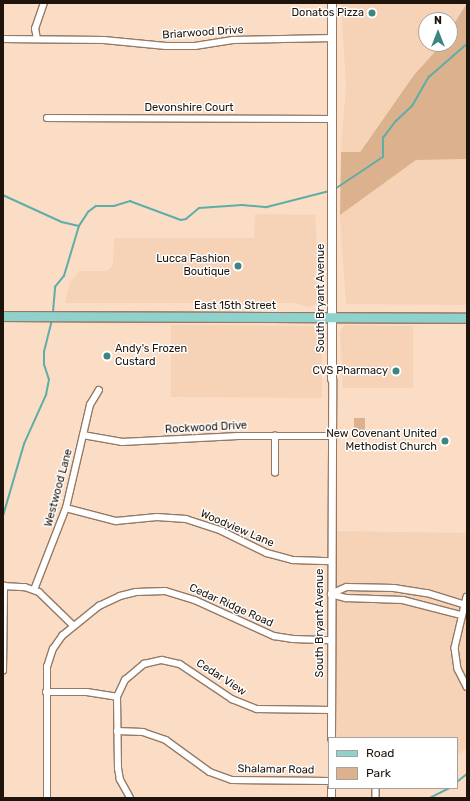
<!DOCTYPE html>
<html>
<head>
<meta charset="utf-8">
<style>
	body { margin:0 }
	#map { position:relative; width:470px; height:801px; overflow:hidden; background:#fbddc6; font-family:Rubik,sans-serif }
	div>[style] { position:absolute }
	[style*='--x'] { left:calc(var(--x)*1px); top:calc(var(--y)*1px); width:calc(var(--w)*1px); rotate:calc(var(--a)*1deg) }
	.built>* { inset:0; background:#f6d2b6 }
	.green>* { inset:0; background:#dcb18e; transform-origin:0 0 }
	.stream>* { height:1.5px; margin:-0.75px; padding:0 0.75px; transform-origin:0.75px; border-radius:0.75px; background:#5daea8 }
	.roads { filter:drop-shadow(1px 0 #947964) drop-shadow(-1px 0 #947964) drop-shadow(0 1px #947964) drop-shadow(0 -1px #947964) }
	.minor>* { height:5.5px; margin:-2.75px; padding:0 2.75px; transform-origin:2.75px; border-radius:2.75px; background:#fff }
	.tertiary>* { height:7px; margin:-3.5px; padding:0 3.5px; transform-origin:3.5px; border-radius:3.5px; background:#fff }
	.secondary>* { height:8px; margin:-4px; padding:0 4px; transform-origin:4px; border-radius:4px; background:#fff }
	.primary>* { height:9px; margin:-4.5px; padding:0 4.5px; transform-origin:4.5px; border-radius:4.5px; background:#8fd1cd }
	.dots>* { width:11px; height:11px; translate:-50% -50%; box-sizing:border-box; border:2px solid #fff; border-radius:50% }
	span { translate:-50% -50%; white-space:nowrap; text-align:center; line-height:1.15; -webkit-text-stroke:3px #fff; paint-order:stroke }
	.poi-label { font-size:11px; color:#1e140c }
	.right { translate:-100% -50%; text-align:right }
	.left { translate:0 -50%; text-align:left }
	.street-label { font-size:11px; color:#1e140c }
	.frame { position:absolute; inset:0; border:4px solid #1e140c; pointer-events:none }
	.legend { position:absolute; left:328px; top:737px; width:130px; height:52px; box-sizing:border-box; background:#fff; border:1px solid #a5a19e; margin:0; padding:5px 7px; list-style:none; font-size:12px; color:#1e140c }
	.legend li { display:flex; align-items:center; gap:8px; height:20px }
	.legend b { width:20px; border:1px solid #a5a19e }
	.north { position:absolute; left:418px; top:12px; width:40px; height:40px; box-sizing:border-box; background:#fff; border:1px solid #a5a19e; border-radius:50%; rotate:0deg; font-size:11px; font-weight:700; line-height:16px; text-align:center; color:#1e140c }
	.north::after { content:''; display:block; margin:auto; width:14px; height:18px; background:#3d8580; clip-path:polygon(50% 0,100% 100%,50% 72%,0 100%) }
</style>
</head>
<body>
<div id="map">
	<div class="built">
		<i style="clip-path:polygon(341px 3px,466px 3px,450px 30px,450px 20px,426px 20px,426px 44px,442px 44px,414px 75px,359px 152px,341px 152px,346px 85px)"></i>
		<i style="clip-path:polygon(467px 159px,467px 305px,346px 304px,340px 215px,416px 160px)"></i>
		<i style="clip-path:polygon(255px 214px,315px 215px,318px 261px,315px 278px,320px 294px,317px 304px,308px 307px,294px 303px,65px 303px,70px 283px,79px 271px,107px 271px,113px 265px,114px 238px,254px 238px)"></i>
		<i style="clip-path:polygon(171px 325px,318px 326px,322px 329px,322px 398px,171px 397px)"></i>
		<i style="clip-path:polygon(345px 325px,413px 326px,413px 388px,343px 388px,340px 331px)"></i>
		<i style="clip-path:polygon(331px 531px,467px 533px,467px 748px,457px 755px,457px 738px,331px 738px)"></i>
	</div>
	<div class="green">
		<i style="clip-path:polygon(467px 3px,467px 159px,416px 160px,340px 215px,341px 152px,360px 152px,414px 75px,442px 44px,450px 44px,450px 30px)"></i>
		<i style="left:354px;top:418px;width:11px;height:18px"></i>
	</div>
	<div class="stream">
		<i style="--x:335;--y:189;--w:58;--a:-33.7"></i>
		<i style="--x:383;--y:157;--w:19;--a:-90"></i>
		<i style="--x:383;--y:138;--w:21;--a:-53"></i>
		<i style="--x:396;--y:121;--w:22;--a:-43"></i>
		<i style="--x:412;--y:106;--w:34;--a:-60"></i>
		<i style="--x:429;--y:77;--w:50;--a:-41"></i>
		<i style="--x:3;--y:195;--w:65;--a:24.6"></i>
		<i style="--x:62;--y:222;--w:17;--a:13"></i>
		<i style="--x:53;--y:312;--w:25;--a:-85"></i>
		<i style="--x:55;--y:287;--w:14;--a:-51"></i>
		<i style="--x:64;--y:276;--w:52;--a:-73.3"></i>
		<i style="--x:79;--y:226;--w:17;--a:-57"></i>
		<i style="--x:88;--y:212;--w:10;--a:-37"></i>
		<i style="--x:96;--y:206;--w:18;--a:0"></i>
		<i style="--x:114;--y:206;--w:17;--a:-17"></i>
		<i style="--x:130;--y:201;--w:54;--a:20.4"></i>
		<i style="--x:181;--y:220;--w:5;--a:-11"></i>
		<i style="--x:186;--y:219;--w:17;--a:-40"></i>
		<i style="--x:199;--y:208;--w:43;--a:-4"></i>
		<i style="--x:242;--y:205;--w:25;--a:5"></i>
		<i style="--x:267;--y:207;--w:65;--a:-14.3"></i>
		<i style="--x:3;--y:516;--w:75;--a:-73.7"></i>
		<i style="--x:24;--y:444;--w:54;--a:-65.8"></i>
		<i style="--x:46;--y:395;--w:15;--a:-79"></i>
		<i style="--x:49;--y:380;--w:16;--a:-108"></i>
		<i style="--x:44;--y:365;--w:13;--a:-90"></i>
		<i style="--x:44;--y:352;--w:33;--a:-76"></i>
		<i style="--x:457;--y:782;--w:13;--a:-39"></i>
		<i style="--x:430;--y:798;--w:22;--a:-27"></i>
	</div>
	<div class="roads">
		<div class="minor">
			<i style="--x:3;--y:39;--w:101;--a:0.6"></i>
			<i style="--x:104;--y:40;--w:62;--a:5.5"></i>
			<i style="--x:166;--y:46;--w:29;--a:0"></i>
			<i style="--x:195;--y:46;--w:38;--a:-9"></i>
			<i style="--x:233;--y:40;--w:100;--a:-1.1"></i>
			<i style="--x:37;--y:39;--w:10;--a:-101"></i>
			<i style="--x:35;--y:29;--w:28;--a:-71"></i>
			<i style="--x:47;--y:118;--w:284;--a:0.2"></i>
			<i style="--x:83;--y:435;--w:40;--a:10"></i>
			<i style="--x:122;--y:442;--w:116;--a:-3"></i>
			<i style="--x:238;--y:436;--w:94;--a:0"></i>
			<i style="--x:275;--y:473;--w:37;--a:-90"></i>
			<i style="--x:66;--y:508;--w:52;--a:14.6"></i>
			<i style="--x:116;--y:521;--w:41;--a:-5.6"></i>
			<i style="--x:157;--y:517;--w:29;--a:4"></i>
			<i style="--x:186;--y:519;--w:38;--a:18"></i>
			<i style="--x:222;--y:531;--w:50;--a:26.1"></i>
			<i style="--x:267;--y:553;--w:27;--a:15"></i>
			<i style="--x:293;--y:560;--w:38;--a:2"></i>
			<i style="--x:3;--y:586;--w:22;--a:3"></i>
			<i style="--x:25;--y:587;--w:15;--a:20"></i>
			<i style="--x:39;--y:592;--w:47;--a:44.1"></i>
			<i style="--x:34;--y:590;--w:88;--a:-68.7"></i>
			<i style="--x:66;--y:508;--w:106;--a:-76.9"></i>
			<i style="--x:90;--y:405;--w:17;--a:-59"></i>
			<i style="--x:331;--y:594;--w:17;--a:-24"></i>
			<i style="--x:347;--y:587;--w:47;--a:1.2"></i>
			<i style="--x:394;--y:588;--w:33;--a:9"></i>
			<i style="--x:427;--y:593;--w:39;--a:17"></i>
			<i style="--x:331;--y:594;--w:16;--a:15"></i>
			<i style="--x:346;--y:598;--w:57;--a:2"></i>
			<i style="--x:403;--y:600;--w:60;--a:14.5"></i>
			<i style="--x:467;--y:597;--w:52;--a:103.2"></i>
			<i style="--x:455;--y:648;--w:21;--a:82"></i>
			<i style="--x:458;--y:669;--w:20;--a:63"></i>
			<i style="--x:3;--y:671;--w:85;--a:-89.3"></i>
			<i style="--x:46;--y:692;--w:41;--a:0"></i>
			<i style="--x:87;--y:692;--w:30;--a:9"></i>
			<i style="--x:117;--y:731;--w:26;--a:2"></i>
			<i style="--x:143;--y:732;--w:24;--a:19"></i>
			<i style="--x:166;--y:740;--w:54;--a:36"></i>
			<i style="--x:210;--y:772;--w:23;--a:20"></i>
			<i style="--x:232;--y:780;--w:97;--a:0.6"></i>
			<i style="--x:376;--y:788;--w:10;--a:90"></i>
			<i style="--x:47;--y:798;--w:131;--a:-90"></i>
			<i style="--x:47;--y:667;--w:19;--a:-72"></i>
			<i style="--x:53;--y:649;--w:16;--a:-55"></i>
			<i style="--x:62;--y:636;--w:48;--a:-39"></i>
			<i style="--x:99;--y:606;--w:23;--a:-25"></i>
			<i style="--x:120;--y:596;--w:16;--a:-14"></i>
			<i style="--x:136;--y:592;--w:29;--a:-2"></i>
			<i style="--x:165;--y:591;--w:31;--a:17"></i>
			<i style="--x:195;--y:600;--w:87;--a:24.5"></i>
			<i style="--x:274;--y:636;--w:19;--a:9"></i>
			<i style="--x:293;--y:639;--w:38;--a:2"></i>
			<i style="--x:130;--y:798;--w:21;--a:-119"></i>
			<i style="--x:120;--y:780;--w:11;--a:-100"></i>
			<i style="--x:118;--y:769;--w:72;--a:-90.8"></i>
			<i style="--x:117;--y:697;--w:19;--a:-65"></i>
			<i style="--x:125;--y:680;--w:25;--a:-40"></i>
			<i style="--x:144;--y:664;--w:18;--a:-13"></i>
			<i style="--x:162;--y:660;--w:18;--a:13"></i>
			<i style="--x:180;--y:664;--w:63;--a:33.9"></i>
			<i style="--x:232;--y:699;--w:27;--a:22"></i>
			<i style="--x:257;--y:709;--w:75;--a:0.8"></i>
		</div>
		<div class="tertiary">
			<i style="--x:331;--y:738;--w:359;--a:-89.8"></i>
			<i style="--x:331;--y:788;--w:10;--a:90"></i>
		</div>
		<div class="secondary">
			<i style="--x:332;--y:379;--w:376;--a:-90"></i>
		</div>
		<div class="primary">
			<i style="--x:3;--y:316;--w:464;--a:0.2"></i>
		</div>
	</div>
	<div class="dots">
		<i style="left:372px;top:13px;background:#3d8580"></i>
		<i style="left:238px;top:266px;background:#3d8580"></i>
		<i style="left:107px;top:356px;background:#3d8580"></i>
		<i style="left:396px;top:371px;background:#3d8580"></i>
		<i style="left:445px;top:441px;background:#3d8580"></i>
	</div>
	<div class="poi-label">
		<span class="right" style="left:364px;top:13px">Donatos Pizza</span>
		<span class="right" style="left:230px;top:266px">Lucca Fashion<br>Boutique</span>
		<span class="left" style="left:115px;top:356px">Andy's Frozen<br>Custard</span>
		<span class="right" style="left:388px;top:371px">CVS Pharmacy</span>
		<span class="right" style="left:437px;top:441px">New Covenant United<br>Methodist Church</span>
	</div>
	<div class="street-label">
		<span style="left:203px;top:33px;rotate:-4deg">Briarwood Drive</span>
		<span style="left:189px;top:108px">Devonshire Court</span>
		<span style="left:321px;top:298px;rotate:-90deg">South Bryant Avenue</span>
		<span style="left:235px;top:306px">East 15th Street</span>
		<span style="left:206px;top:428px;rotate:-3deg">Rockwood Drive</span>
		<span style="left:59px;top:488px;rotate:-75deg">Westwood Lane</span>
		<span style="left:237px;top:529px;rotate:23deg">Woodview Lane</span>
		<span style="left:231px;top:606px;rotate:24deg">Cedar Ridge Road</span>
		<span style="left:320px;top:623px;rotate:-90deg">South Bryant Avenue</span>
		<span style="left:221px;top:678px;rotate:33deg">Cedar View</span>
		<span style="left:276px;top:770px;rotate:1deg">Shalamar Road</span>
	</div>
	<div class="frame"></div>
	<ul class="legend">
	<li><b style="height:5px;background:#8fd1cd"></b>Road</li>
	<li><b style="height:11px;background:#dcb18e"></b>Park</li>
	</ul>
	<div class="north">N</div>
</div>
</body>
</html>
